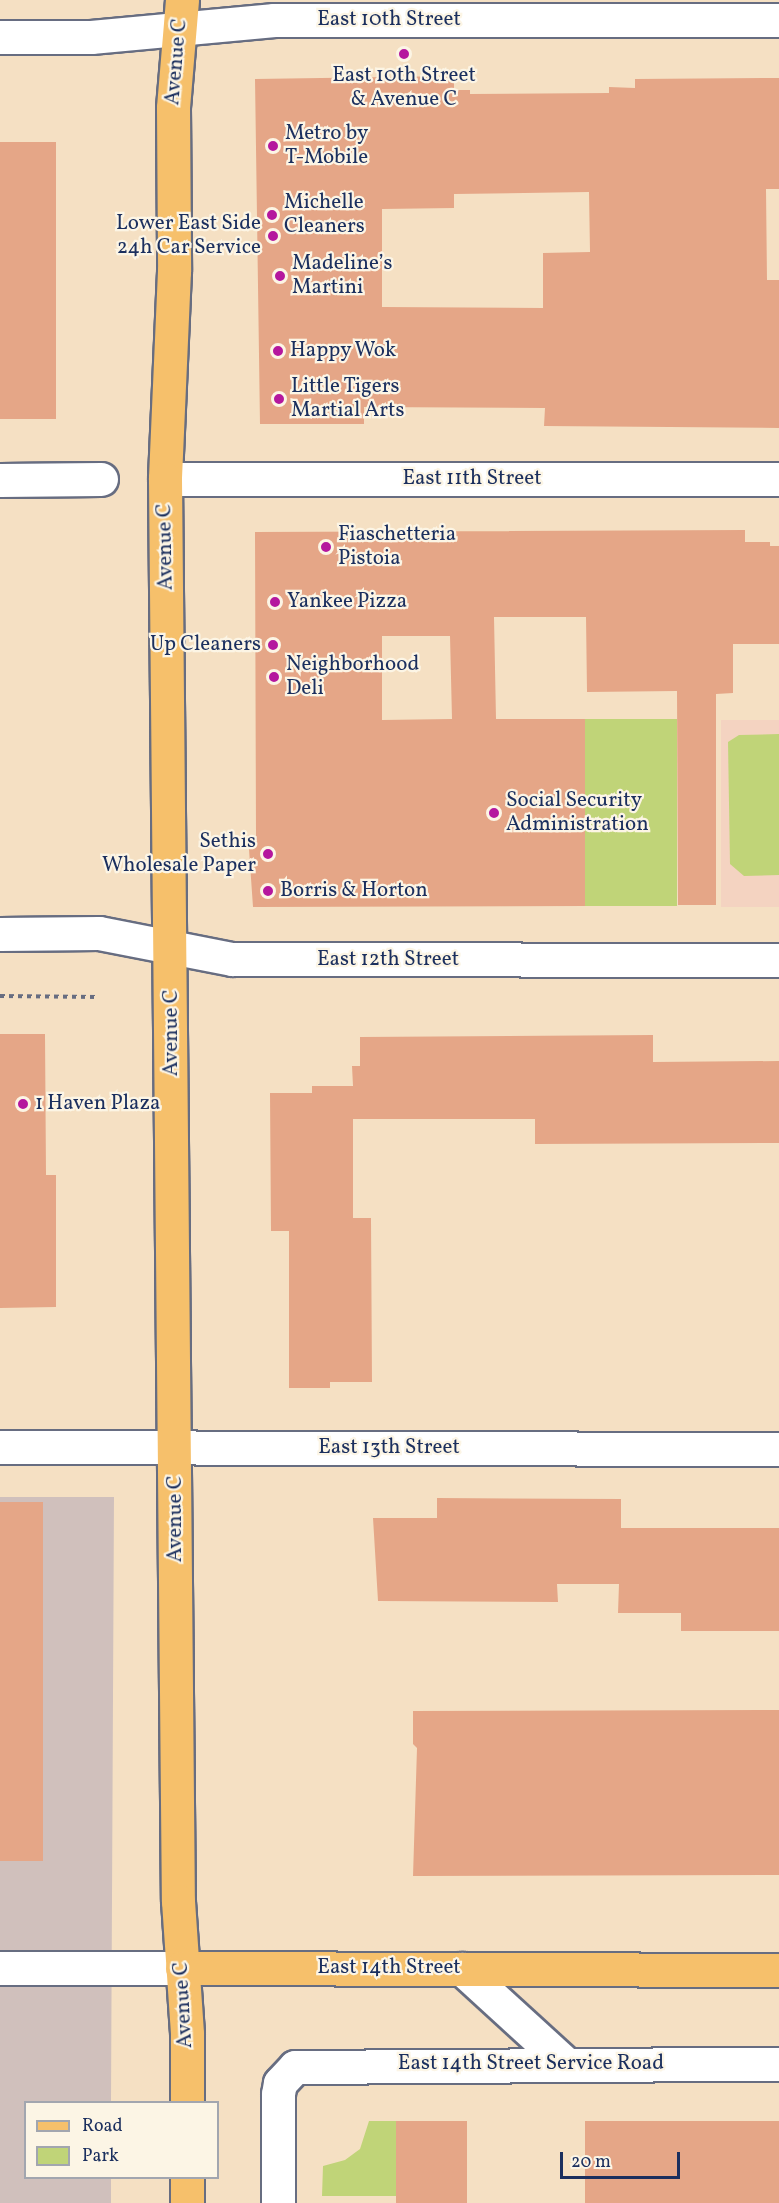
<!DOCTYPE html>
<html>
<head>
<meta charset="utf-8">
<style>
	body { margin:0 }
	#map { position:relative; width:779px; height:2203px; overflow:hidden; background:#f5e0c3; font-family:Vollkorn,serif }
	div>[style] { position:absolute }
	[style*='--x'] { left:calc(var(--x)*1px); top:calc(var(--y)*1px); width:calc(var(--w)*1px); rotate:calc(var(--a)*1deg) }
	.built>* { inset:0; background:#f4d3c1; transform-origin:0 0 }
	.industrial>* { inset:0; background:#d0c0bc }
	.green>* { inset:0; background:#c0d478; transform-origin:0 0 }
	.building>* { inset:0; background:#e5a687; transform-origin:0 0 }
	.path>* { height:4px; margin-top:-2px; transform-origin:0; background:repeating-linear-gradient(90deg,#676d81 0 4.5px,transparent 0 9px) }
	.roads { filter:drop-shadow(2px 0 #676d81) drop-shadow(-2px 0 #676d81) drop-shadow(0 2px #676d81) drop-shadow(0 -2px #676d81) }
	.minor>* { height:33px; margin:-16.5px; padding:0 16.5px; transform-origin:16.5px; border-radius:16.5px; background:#fff }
	.major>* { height:33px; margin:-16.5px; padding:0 16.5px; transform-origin:16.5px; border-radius:16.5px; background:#f6c06b }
	.dots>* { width:16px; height:16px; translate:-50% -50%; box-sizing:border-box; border:3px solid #fcf5e5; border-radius:50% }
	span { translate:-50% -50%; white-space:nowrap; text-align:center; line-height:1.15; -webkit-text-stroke:4.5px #fcf5e5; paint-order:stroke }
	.street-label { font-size:21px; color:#1b2f5e }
	.poi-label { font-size:21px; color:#1b2f5e }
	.left { translate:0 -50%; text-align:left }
	.right { translate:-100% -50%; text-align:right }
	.legend { position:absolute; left:24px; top:2101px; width:195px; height:78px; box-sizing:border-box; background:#fcf5e5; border:2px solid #a2a6af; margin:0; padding:8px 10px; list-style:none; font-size:18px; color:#1b2f5e }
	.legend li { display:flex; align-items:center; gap:12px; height:30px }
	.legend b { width:30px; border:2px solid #a2a6af }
	.scale { position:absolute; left:560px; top:2152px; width:120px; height:27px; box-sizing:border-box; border:3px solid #1b2f5e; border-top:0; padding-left:8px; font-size:18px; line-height:21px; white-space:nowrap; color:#1b2f5e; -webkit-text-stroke:4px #fcf5e5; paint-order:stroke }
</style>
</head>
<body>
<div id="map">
	<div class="built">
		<i style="left:721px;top:720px;width:58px;height:187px"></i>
	</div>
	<div class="industrial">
		<i style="clip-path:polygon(0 1497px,114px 1497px,111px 2102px,26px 2102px,26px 2178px,111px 2178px,111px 2203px,0 2203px)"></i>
	</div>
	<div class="green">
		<i style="left:585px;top:719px;width:92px;height:187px"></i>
		<i style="clip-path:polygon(779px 734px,779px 875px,744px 876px,730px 864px,728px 742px,739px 735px)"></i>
		<i style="clip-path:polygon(369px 2121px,396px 2121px,396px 2196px,322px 2196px,323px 2166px,345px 2160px,360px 2149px)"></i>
	</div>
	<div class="building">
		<i style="clip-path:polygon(evenodd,454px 76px,454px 90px,470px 90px,470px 94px,609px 93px,609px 87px,635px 88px,635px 79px,779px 78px,779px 189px,766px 189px,767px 280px,779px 280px,779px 428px,544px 426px,545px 408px,364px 407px,364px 424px,260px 424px,255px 79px,454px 76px,589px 192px,590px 252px,543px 253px,543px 308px,382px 307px,382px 209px,454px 208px,454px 194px,589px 192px)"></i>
		<i style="left:0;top:142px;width:56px;height:277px"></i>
		<i style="clip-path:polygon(evenodd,745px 530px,745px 542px,770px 542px,770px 546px,779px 546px,779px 644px,733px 644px,733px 693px,716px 694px,716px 905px,678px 905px,677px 691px,587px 692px,586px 617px,494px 617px,496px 719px,585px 719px,585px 906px,253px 907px,248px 835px,256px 836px,255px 532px,745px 530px,382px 636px,450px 636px,452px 719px,382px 720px,382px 636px)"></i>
		<i style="clip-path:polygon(0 1034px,45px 1034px,46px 1175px,56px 1175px,56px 1307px,0 1308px)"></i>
		<i style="clip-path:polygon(653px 1035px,653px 1062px,779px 1061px,779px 1143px,535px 1144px,535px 1119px,353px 1119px,353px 1218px,371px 1218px,372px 1382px,330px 1382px,330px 1388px,289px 1388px,289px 1231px,271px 1231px,270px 1093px,312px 1093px,312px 1086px,353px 1086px,352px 1066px,360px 1066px,360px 1037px)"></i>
		<i style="clip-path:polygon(437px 1498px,621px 1499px,621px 1528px,779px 1528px,779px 1631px,681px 1631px,681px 1613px,618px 1613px,619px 1584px,557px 1584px,558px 1602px,378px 1601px,373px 1518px,437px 1518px)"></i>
		<i style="left:0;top:1502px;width:43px;height:359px"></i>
		<i style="clip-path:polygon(779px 1710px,779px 1875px,413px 1876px,417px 1748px,413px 1744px,413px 1711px)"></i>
		<i style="left:396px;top:2121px;width:71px;height:82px"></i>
		<i style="left:779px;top:2121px;width:82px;height:194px;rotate:90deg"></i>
	</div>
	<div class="path">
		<i style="--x:0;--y:996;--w:98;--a:0.6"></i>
	</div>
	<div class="roads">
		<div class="minor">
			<i style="--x:0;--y:37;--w:91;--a:0"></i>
			<i style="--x:91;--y:37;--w:184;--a:-5.3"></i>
			<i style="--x:274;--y:20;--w:505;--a:0"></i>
			<i style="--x:165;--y:479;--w:614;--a:0"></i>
			<i style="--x:0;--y:480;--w:101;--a:-0.6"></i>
			<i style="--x:0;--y:934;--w:99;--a:-0.6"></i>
			<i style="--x:99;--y:933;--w:136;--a:11.1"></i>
			<i style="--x:232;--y:959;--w:547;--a:0.1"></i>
			<i style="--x:0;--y:1447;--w:779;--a:0.15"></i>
			<i style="--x:0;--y:1968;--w:182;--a:0"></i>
			<i style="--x:462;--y:1969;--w:141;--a:42.4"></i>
			<i style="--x:278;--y:2203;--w:109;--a:-90"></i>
			<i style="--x:278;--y:2094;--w:11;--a:-80"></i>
			<i style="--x:280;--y:2083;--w:22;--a:-47"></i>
			<i style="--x:295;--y:2067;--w:484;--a:-0.4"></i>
		</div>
		<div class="major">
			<i style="--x:182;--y:0;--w:108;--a:94.8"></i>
			<i style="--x:173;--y:108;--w:163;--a:89.6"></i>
			<i style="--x:174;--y:271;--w:208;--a:92.5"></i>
			<i style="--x:165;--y:479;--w:1422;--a:89.48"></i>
			<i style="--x:178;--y:1901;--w:133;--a:86.1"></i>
			<i style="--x:187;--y:2034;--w:68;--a:90"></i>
			<i style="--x:182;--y:1968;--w:597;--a:0.19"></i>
			<i style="--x:187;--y:2178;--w:25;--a:90"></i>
		</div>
	</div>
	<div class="dots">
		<i style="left:404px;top:54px;background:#b5179e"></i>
		<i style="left:273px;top:146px;background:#b5179e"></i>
		<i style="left:272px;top:215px;background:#b5179e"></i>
		<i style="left:273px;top:236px;background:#b5179e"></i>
		<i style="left:280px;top:276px;background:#b5179e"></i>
		<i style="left:278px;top:351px;background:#b5179e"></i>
		<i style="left:279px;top:399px;background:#b5179e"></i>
		<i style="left:326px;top:547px;background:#b5179e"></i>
		<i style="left:275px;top:602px;background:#b5179e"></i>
		<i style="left:273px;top:645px;background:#b5179e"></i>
		<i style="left:274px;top:677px;background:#b5179e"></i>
		<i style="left:494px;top:813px;background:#b5179e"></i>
		<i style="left:268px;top:854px;background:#b5179e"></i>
		<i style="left:268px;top:891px;background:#b5179e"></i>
		<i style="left:23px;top:1104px;background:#b5179e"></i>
	</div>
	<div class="street-label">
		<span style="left:389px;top:20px">East 10th Street</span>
		<span style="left:177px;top:62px;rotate:-85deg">Avenue C</span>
		<span style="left:472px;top:479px">East 11th Street</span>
		<span style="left:166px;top:547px;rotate:-91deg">Avenue C</span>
		<span style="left:388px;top:960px">East 12th Street</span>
		<span style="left:172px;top:1033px;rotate:-90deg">Avenue C</span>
		<span style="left:389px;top:1448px">East 13th Street</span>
		<span style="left:176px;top:1519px;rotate:-90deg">Avenue C</span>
		<span style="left:389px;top:1968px">East 14th Street</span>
		<span style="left:184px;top:2005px;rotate:-93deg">Avenue C</span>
		<span style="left:531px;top:2064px">East 14th Street Service Road</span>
	</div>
	<div class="poi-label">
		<span style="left:404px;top:88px">East 10th Street<br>&amp; Avenue C</span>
		<span class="left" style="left:285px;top:146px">Metro by<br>T-Mobile</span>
		<span class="left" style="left:284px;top:215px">Michelle<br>Cleaners</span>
		<span class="right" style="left:261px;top:236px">Lower East Side<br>24h Car Service</span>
		<span class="left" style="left:292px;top:276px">Madeline’s<br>Martini</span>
		<span class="left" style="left:290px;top:351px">Happy Wok</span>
		<span class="left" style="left:291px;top:399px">Little Tigers<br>Martial Arts</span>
		<span class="left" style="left:338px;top:547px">Fiaschetteria<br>Pistoia</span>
		<span class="left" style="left:287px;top:602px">Yankee Pizza</span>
		<span class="right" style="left:261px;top:645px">Up Cleaners</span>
		<span class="left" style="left:286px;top:677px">Neighborhood<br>Deli</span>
		<span class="left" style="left:506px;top:813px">Social Security<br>Administration</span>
		<span class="right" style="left:256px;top:854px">Sethis<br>Wholesale Paper</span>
		<span class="left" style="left:280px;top:891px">Borris &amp; Horton</span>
		<span class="left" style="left:35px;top:1104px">1 Haven Plaza</span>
	</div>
	<ul class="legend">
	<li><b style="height:8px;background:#f6c06b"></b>Road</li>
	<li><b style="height:16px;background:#c0d478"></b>Park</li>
	</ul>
	<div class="scale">20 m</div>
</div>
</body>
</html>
